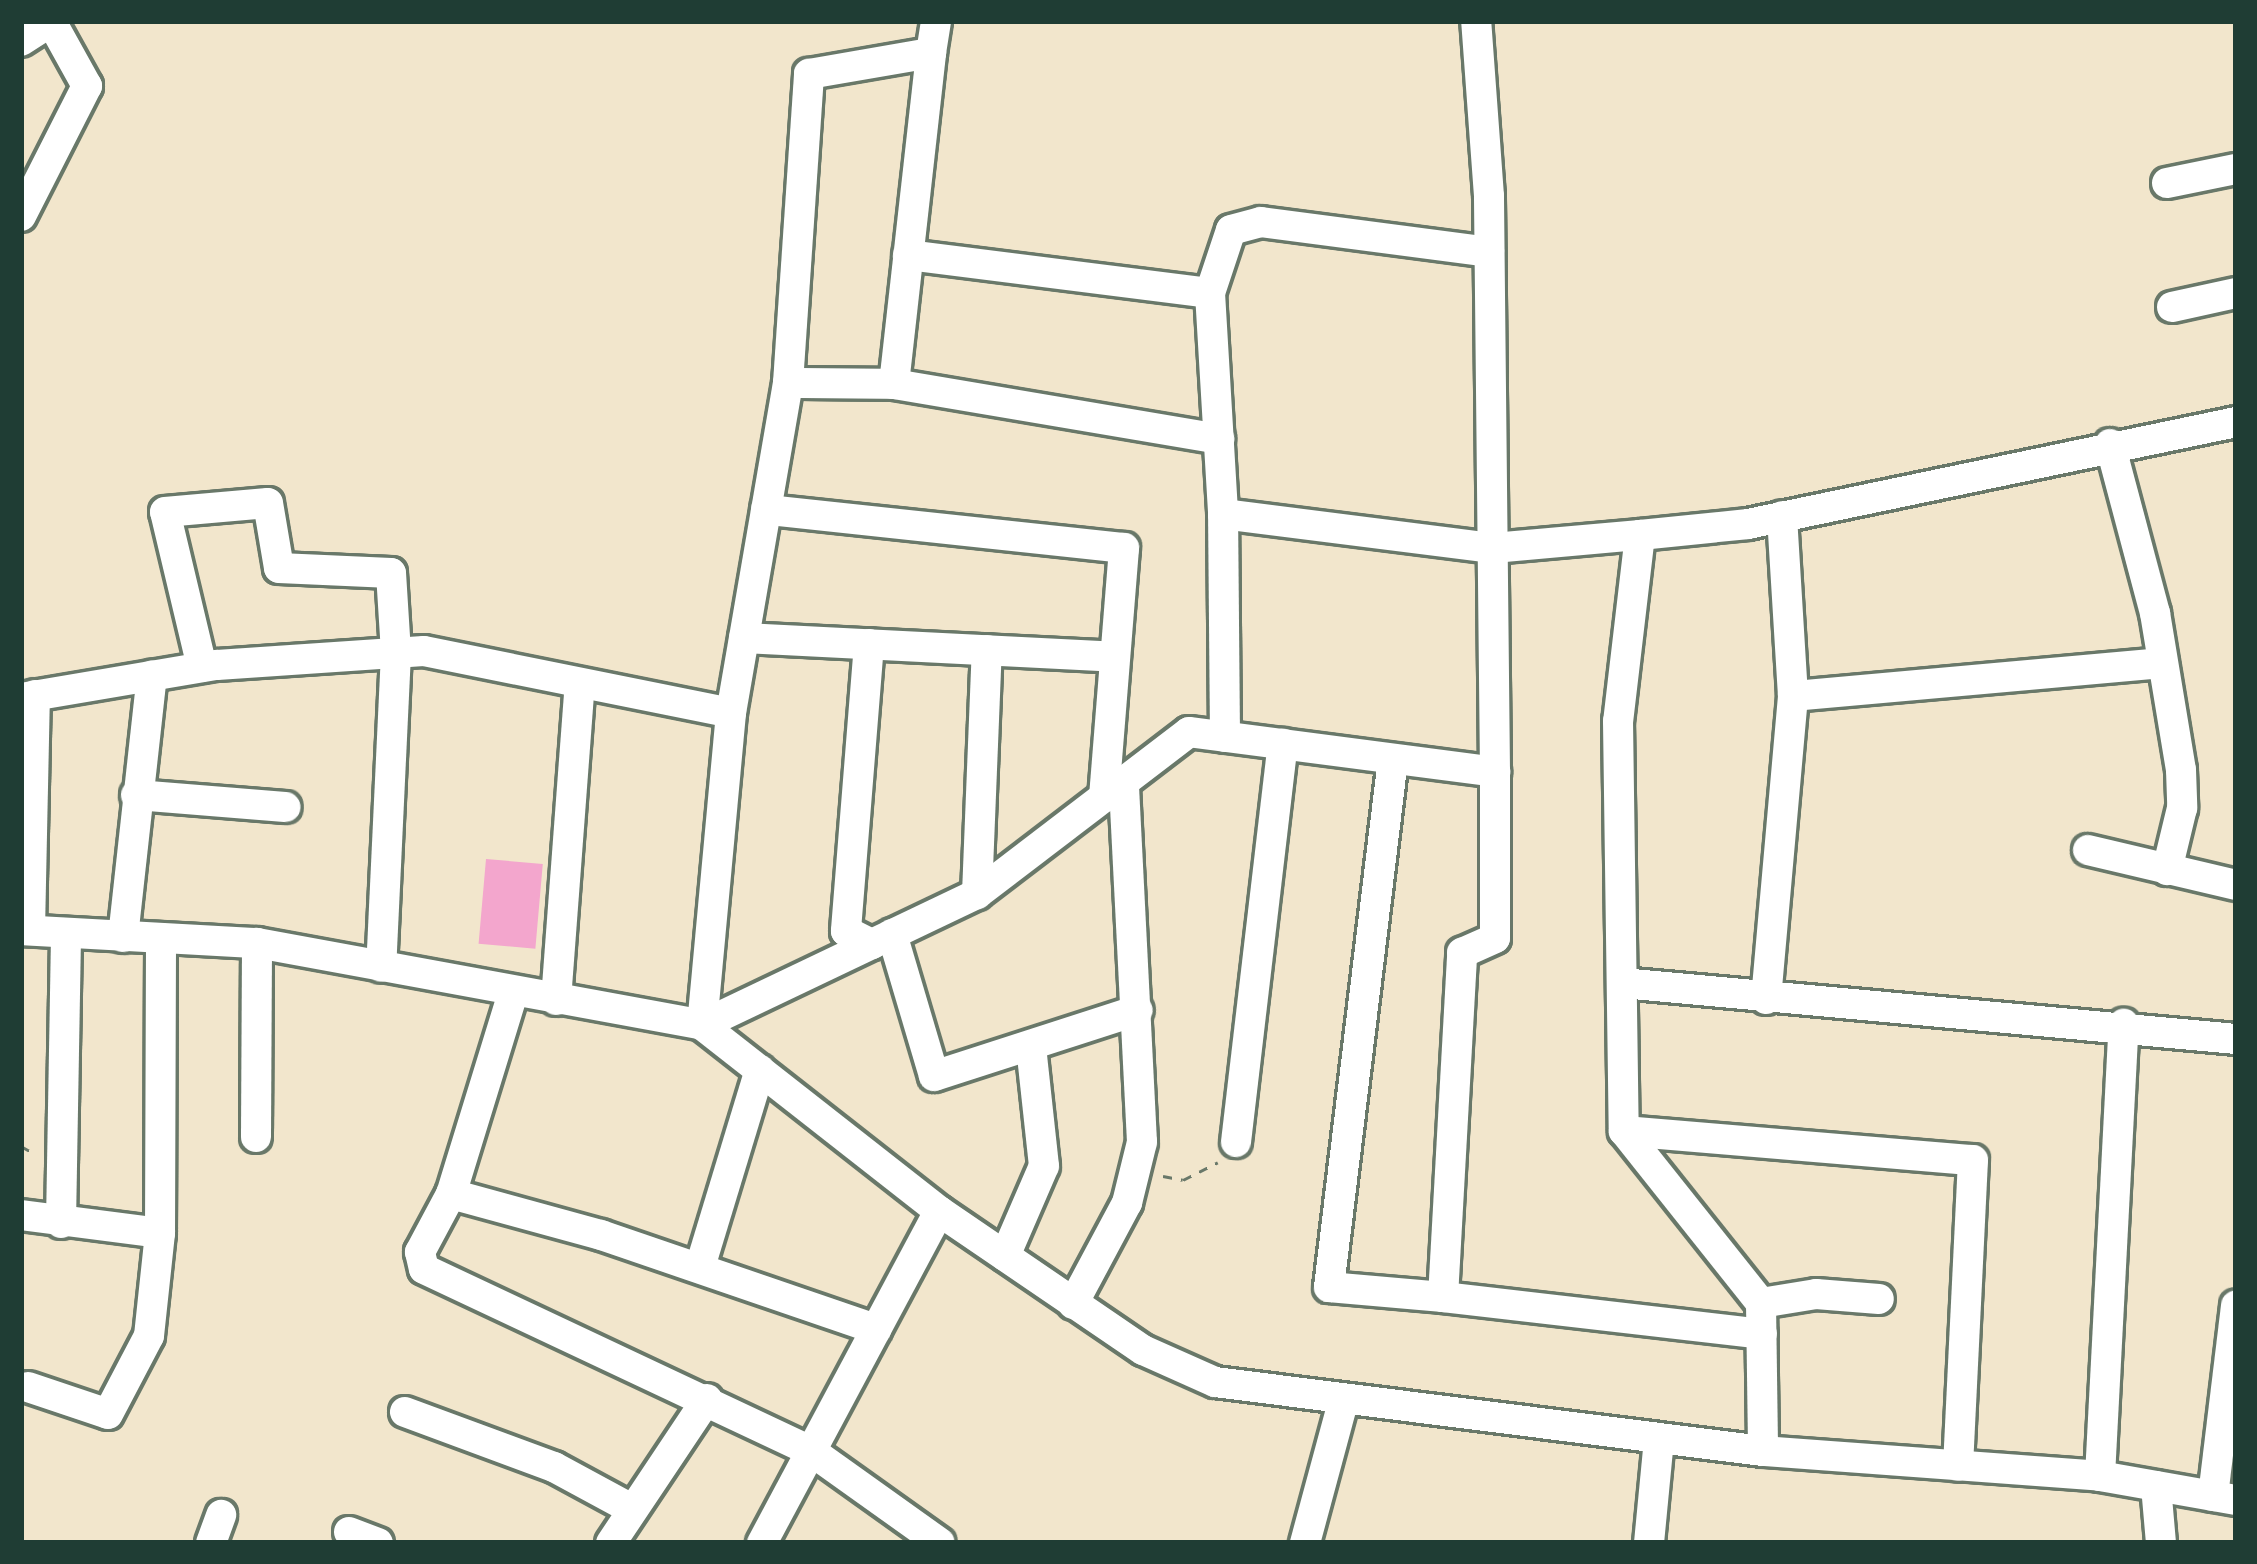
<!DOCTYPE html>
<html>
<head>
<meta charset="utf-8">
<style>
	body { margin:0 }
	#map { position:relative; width:2257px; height:1564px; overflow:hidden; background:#f2e6cc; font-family:"Gochi Hand",sans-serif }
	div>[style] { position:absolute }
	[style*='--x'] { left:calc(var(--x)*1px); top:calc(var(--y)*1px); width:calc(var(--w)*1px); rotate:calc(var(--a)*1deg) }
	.building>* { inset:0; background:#f3a6cd; transform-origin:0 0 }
	.path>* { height:3px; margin-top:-1.5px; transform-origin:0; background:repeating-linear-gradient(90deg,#697869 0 9px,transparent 0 18px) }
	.roads { filter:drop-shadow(3px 0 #697869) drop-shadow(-3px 0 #697869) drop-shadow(0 3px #697869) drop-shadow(0 -3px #697869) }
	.minor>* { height:30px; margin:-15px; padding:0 15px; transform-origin:15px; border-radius:15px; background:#fff }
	span { translate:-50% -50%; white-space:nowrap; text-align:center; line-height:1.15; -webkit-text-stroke:9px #f7f3e8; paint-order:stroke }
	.frame { position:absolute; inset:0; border:24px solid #1f3d34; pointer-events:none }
</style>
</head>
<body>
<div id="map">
	<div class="building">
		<i style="left:486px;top:859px;width:57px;height:85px;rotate:5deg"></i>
	</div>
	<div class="path">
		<i style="--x:21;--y:1146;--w:16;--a:30"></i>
		<i style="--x:1163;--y:1176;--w:20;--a:11"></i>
		<i style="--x:1183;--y:1180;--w:39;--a:-27"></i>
	</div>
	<div class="roads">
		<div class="minor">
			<i style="--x:21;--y:41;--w:37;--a:-33"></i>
			<i style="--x:2167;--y:183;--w:70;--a:-11.5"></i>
			<i style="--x:21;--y:216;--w:146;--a:-63.1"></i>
			<i style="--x:87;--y:86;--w:74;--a:-119"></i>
			<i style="--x:908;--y:255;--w:304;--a:7.2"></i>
			<i style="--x:1210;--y:293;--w:221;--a:86.6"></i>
			<i style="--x:1210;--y:293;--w:66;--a:-71.6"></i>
			<i style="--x:1231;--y:230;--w:31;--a:-15"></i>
			<i style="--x:1261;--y:222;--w:230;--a:7.5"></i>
			<i style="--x:2172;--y:307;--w:66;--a:-12.3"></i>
			<i style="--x:788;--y:383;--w:106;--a:0.5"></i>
			<i style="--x:894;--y:384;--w:333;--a:-83.6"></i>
			<i style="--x:894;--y:384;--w:330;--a:9.6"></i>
			<i style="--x:2110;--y:444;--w:175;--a:75.1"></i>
			<i style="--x:2155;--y:613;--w:159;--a:80.6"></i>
			<i style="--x:2181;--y:770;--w:38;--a:88"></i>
			<i style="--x:2182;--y:808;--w:64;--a:103.6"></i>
			<i style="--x:1640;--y:535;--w:187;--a:96.7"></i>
			<i style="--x:1618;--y:721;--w:410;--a:89.2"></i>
			<i style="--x:1624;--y:1131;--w:220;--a:51.5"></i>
			<i style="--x:1761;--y:1303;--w:148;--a:89.2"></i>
			<i style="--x:744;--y:638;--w:371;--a:2.9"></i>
			<i style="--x:869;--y:644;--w:288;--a:94.6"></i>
			<i style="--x:846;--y:931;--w:29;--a:27"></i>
			<i style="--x:202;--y:667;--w:159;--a:-103.4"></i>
			<i style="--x:165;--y:512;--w:103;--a:-5"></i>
			<i style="--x:268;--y:503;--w:66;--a:80.4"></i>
			<i style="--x:279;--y:568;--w:112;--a:2.6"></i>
			<i style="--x:391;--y:573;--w:80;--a:86.4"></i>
			<i style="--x:396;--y:653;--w:314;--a:92.7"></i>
			<i style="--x:1793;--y:696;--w:370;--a:-5.1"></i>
			<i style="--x:21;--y:698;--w:199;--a:-9.6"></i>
			<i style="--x:217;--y:665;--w:207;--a:-3.9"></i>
			<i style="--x:424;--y:651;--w:313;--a:11.4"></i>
			<i style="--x:731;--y:713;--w:313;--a:95.3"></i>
			<i style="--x:731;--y:713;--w:335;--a:-80.2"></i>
			<i style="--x:788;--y:383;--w:310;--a:-86.1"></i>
			<i style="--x:809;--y:74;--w:124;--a:-9.8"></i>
			<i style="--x:931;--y:53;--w:32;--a:-81"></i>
			<i style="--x:1225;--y:737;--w:223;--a:-90.5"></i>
			<i style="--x:1223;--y:514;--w:272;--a:7.2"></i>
			<i style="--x:1493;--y:548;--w:148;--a:-5.1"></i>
			<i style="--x:1640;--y:535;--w:109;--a:-5.8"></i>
			<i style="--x:1748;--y:524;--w:499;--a:-11.8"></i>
			<i style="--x:1393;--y:759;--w:532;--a:96.91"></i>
			<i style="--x:1329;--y:1287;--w:114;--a:5"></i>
			<i style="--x:1443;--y:1297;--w:345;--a:-86.8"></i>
			<i style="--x:1462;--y:953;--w:36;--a:-24"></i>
			<i style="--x:1495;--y:938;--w:166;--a:-90"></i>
			<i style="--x:136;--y:795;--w:150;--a:4.6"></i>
			<i style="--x:1104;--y:797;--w:107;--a:-37.4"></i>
			<i style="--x:1189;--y:732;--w:309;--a:7.4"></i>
			<i style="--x:1495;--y:772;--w:576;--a:-90.6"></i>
			<i style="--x:1489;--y:196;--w:175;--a:-94.2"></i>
			<i style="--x:2088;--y:850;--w:152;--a:13.3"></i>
			<i style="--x:977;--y:894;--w:244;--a:-87.7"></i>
			<i style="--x:21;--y:930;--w:236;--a:3.2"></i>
			<i style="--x:257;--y:943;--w:452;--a:10.4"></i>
			<i style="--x:702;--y:1025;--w:301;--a:38.1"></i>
			<i style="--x:939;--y:1211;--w:247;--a:34.3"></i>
			<i style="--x:1143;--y:1350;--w:79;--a:24"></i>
			<i style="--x:1215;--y:1382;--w:552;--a:7.18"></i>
			<i style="--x:1763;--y:1451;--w:338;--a:4.2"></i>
			<i style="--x:2100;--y:1476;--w:138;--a:10"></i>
			<i style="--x:30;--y:930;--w:235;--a:-88.8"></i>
			<i style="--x:892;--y:934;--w:148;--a:73.5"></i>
			<i style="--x:934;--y:1076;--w:214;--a:-17.9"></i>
			<i style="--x:123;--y:937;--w:263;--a:-83.7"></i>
			<i style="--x:1622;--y:983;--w:617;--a:5.21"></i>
			<i style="--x:513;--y:993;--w:210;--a:107.1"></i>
			<i style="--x:451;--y:1194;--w:66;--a:118.1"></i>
			<i style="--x:420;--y:1252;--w:17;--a:77"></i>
			<i style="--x:424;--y:1269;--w:428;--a:25.2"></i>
			<i style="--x:811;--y:1451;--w:158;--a:35.5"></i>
			<i style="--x:1766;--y:999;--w:304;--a:-84.9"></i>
			<i style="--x:1793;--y:696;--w:180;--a:-93.5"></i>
			<i style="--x:556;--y:1000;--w:317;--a:-85.7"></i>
			<i style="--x:702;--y:1025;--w:305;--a:-25.5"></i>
			<i style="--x:977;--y:894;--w:160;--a:-37.4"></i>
			<i style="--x:1104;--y:797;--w:250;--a:-85.4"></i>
			<i style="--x:1124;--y:548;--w:360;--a:-173.9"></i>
			<i style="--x:1624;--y:1131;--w:350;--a:4.8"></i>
			<i style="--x:1973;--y:1160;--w:306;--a:92.8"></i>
			<i style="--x:256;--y:1137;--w:194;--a:-89.7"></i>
			<i style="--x:1236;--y:1142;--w:401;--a:-83.3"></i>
			<i style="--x:451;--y:1194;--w:156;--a:15.3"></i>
			<i style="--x:601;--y:1235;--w:291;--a:18.9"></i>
			<i style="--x:21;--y:1215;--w:140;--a:7.4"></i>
			<i style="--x:61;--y:1223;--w:290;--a:-89"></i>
			<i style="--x:1005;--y:1256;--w:98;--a:-66.6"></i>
			<i style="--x:1044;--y:1166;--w:121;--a:-96.2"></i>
			<i style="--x:700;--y:1267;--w:206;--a:-73.1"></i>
			<i style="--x:1443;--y:1297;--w:321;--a:6.6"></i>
			<i style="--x:1761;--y:1303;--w:56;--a:-9.3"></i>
			<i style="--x:1816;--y:1294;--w:63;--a:4.5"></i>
			<i style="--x:1073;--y:1304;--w:115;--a:-61.9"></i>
			<i style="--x:1127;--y:1203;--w:63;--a:-76.2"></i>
			<i style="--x:1142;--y:1142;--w:360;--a:-92.9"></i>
			<i style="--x:28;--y:1387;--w:84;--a:18.6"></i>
			<i style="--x:108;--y:1414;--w:88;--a:-62.3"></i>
			<i style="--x:149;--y:1336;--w:104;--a:-83.9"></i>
			<i style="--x:160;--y:1233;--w:295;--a:-89.8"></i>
			<i style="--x:405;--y:1412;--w:159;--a:20.3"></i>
			<i style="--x:554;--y:1467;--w:84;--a:28.4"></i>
			<i style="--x:2100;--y:1476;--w:453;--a:-87"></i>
			<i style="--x:2156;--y:1486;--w:57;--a:85"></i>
			<i style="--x:2213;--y:1496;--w:192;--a:-83.1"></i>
			<i style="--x:349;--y:1532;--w:31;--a:21"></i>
			<i style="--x:211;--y:1543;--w:30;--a:-70"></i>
			<i style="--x:611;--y:1543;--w:173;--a:-56.3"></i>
			<i style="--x:762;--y:1543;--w:376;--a:-61.9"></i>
			<i style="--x:1305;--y:1543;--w:146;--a:-74.9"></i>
			<i style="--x:1649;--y:1543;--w:104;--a:-84.5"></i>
		</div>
	</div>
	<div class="frame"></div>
</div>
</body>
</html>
